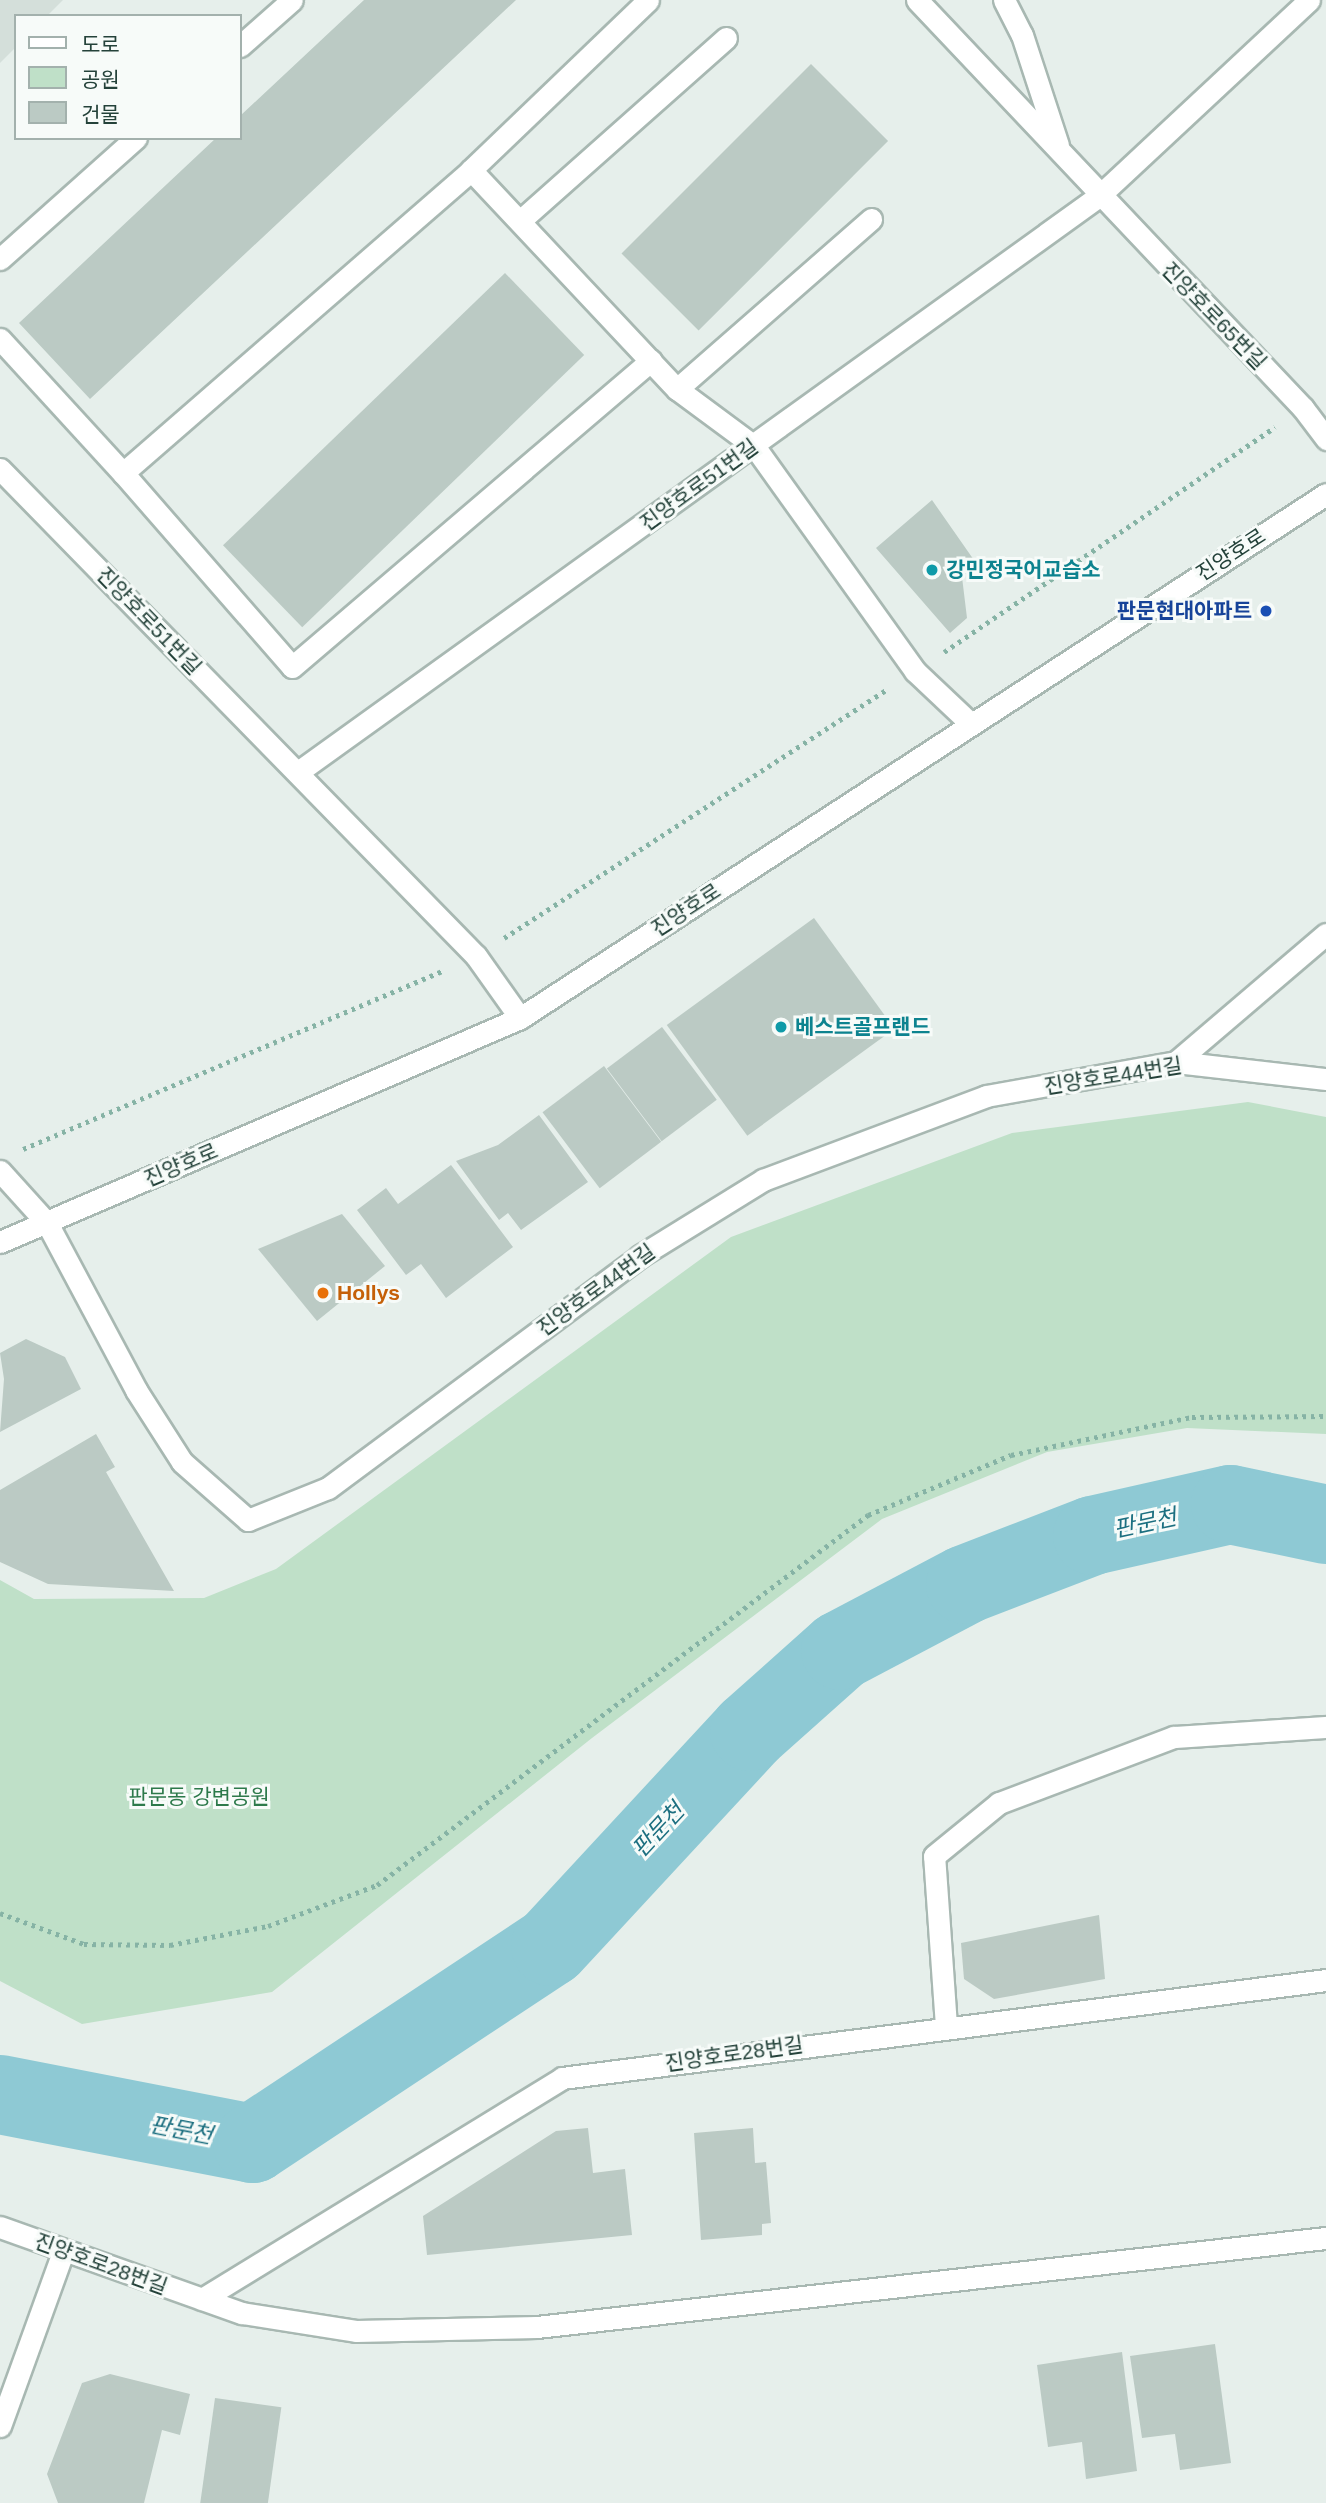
<!DOCTYPE html>
<html>
<head>
<meta charset="utf-8">
<style>
	body { margin:0 }
	#map { position:relative; width:1326px; height:2503px; overflow:hidden; background:#e6efeb; font-family:Arial,"Noto Sans KR",sans-serif }
	div>[style] { position:absolute }
	[style*='--x'] { left:calc(var(--x)*1px); top:calc(var(--y)*1px); width:calc(var(--w)*1px); rotate:calc(var(--a)*1deg) }
	.built>* { inset:0; background:#d4dfda }
	.green>* { inset:0; background:#bfe0c8 }
	.river>* { height:79px; margin:-39.5px; padding:0 39.5px; transform-origin:39.5px; border-radius:39.5px; background:#8ec9d4 }
	.building>* { inset:0; background:#bbcac4; transform-origin:0 0 }
	.path>* { height:4.5px; margin-top:-2.25px; transform-origin:0; background:repeating-linear-gradient(90deg,#86b3a5 0 3.5px,transparent 0 8.5px) }
	.roads { filter:drop-shadow(2px 0 #a8b8b2) drop-shadow(-2px 0 #a8b8b2) drop-shadow(0 2px #a8b8b2) drop-shadow(0 -2px #a8b8b2) }
	.minor>* { height:21px; margin:-10.5px; padding:0 10.5px; transform-origin:10.5px; border-radius:10.5px; background:#fff }
	.dots>* { width:19px; height:19px; translate:-50% -50%; box-sizing:border-box; border:4px solid #f7fbf9; border-radius:50% }
	span { translate:-50% -50%; white-space:nowrap; text-align:center; line-height:1.15; -webkit-text-stroke:6px #f7fbf9; paint-order:stroke }
	.street-label { font-size:21px; color:#24423a }
	.culture-label { font-size:21px; color:#0d838f; font-weight:700 }
	.left { translate:0 -50%; text-align:left }
	.transit-label { font-size:21px; color:#164399; font-weight:700 }
	.right { translate:-100% -50%; text-align:right }
	.food-label { font-size:21px; color:#c56008; font-weight:700 }
	.park-label { font-size:21px; color:#2d7a4b }
	.water-label { font-size:23px; color:#1c6f80; font-style:italic }
	.legend { position:absolute; left:14px; top:14px; width:228px; height:126px; box-sizing:border-box; background:#f7fbf9; border:2px solid #a3b1ad; margin:0; padding:9px 12px; list-style:none; font-size:21px; color:#24423a }
	.legend li { display:flex; align-items:center; gap:14px; height:35px }
	.legend b { width:35px; border:2px solid #a3b1ad }
</style>
</head>
<body>
<div id="map">
	<div class="built">
		<i style="clip-path:polygon(0 0,63px 0,47px 16px,16px 16px,16px 47px,0 63px)"></i>
	</div>
	<div class="green">
		<i style="clip-path:polygon(1248px 1102px,1326px 1117px,1326px 1434px,1187px 1428px,1047px 1452px,882px 1519px,592px 1738px,272px 1992px,82px 2024px,0 1981px,0 1580px,34px 1599px,204px 1598px,276px 1569px,731px 1237px,1012px 1133px)"></i>
	</div>
	<div class="river">
		<i style="--x:0;--y:2094;--w:257;--a:11"></i>
		<i style="--x:252;--y:2143;--w:357;--a:-33.5"></i>
		<i style="--x:550;--y:1946;--w:293;--a:-47.2"></i>
		<i style="--x:749;--y:1731;--w:122;--a:-41.7"></i>
		<i style="--x:840;--y:1650;--w:141;--a:-27.8"></i>
		<i style="--x:965;--y:1584;--w:136;--a:-21.1"></i>
		<i style="--x:1092;--y:1535;--w:141;--a:-12.7"></i>
		<i style="--x:1230;--y:1504;--w:98;--a:11.8"></i>
	</div>
	<div class="building">
		<i style="clip-path:polygon(364px 0,516px 0,90px 399px,19px 323px,216px 138px,240px 138px,240px 116px)"></i>
		<i style="left:811px;top:64px;width:109px;height:268px;rotate:45deg"></i>
		<i style="left:505px;top:273px;width:114px;height:392px;rotate:46deg"></i>
		<i style="clip-path:polygon(932px 500px,976px 563px,962px 577px,967px 618px,950px 633px,876px 548px)"></i>
		<i style="left:814px;top:918px;width:137px;height:182px;rotate:54deg"></i>
		<i style="left:662px;top:1027px;width:91px;height:69px;rotate:53deg"></i>
		<i style="left:604px;top:1066px;width:95px;height:77px;rotate:53deg"></i>
		<i style="clip-path:polygon(539px 1115px,588px 1182px,521px 1230px,508px 1213px,499px 1220px,456px 1161px,498px 1145px)"></i>
		<i style="clip-path:polygon(451px 1165px,513px 1247px,446px 1298px,421px 1264px,406px 1275px,357px 1210px,386px 1188px,398px 1204px)"></i>
		<i style="clip-path:polygon(342px 1214px,385px 1266px,317px 1321px,258px 1249px)"></i>
		<i style="clip-path:polygon(26px 1339px,65px 1357px,81px 1389px,0 1432px,4px 1379px,0 1353px)"></i>
		<i style="clip-path:polygon(96px 1434px,115px 1467px,106px 1472px,174px 1591px,48px 1584px,0 1562px,0 1490px)"></i>
		<i style="clip-path:polygon(1099px 1915px,1105px 1979px,994px 1999px,964px 1979px,961px 1943px)"></i>
		<i style="clip-path:polygon(588px 2128px,593px 2173px,625px 2169px,632px 2235px,427px 2255px,423px 2216px,556px 2131px)"></i>
		<i style="clip-path:polygon(753px 2128px,755px 2163px,766px 2162px,771px 2223px,762px 2224px,762px 2235px,701px 2240px,694px 2133px)"></i>
		<i style="clip-path:polygon(1215px 2344px,1231px 2463px,1180px 2470px,1175px 2434px,1142px 2438px,1130px 2356px)"></i>
		<i style="clip-path:polygon(1122px 2352px,1137px 2471px,1086px 2479px,1082px 2442px,1048px 2447px,1037px 2365px)"></i>
		<i style="clip-path:polygon(110px 2374px,190px 2394px,180px 2435px,162px 2430px,144px 2503px,58px 2503px,47px 2474px,82px 2383px)"></i>
		<i style="left:215px;top:2398px;width:67px;height:106px;rotate:8deg"></i>
	</div>
	<div class="path">
		<i style="--x:944;--y:652;--w:400;--a:-34.2"></i>
		<i style="--x:504;--y:938;--w:457;--a:-33"></i>
		<i style="--x:23;--y:1149;--w:457;--a:-23"></i>
		<i style="--x:0;--y:1913;--w:90;--a:20.3"></i>
		<i style="--x:84;--y:1944;--w:86;--a:0.7"></i>
		<i style="--x:170;--y:1945;--w:100;--a:-11"></i>
		<i style="--x:268;--y:1926;--w:116;--a:-20.6"></i>
		<i style="--x:377;--y:1885;--w:615;--a:-37"></i>
		<i style="--x:868;--y:1515;--w:155;--a:-22.8"></i>
		<i style="--x:1011;--y:1455;--w:185;--a:-11.9"></i>
		<i style="--x:1192;--y:1417;--w:134;--a:-0.4"></i>
	</div>
	<div class="roads">
		<div class="minor">
			<i style="--x:917;--y:0;--w:562;--a:46.59"></i>
			<i style="--x:1303;--y:408;--w:39;--a:53"></i>
			<i style="--x:1004;--y:0;--w:39;--a:63"></i>
			<i style="--x:1022;--y:35;--w:116;--a:71.9"></i>
			<i style="--x:240;--y:46;--w:69;--a:-41.5"></i>
			<i style="--x:471;--y:170;--w:301;--a:46.8"></i>
			<i style="--x:677;--y:389;--w:96;--a:36.5"></i>
			<i style="--x:754;--y:446;--w:277;--a:54.4"></i>
			<i style="--x:915;--y:671;--w:77;--a:43.4"></i>
			<i style="--x:521;--y:220;--w:274;--a:-41.6"></i>
			<i style="--x:0;--y:259;--w:182;--a:-41.7"></i>
			<i style="--x:0;--y:339;--w:182;--a:47.5"></i>
			<i style="--x:123;--y:473;--w:461;--a:-41"></i>
			<i style="--x:471;--y:170;--w:245;--a:-43.8"></i>
			<i style="--x:677;--y:389;--w:258;--a:-41.2"></i>
			<i style="--x:0;--y:469;--w:681;--a:45.65"></i>
			<i style="--x:476;--y:956;--w:76;--a:54.6"></i>
			<i style="--x:123;--y:473;--w:257;--a:48.9"></i>
			<i style="--x:292;--y:667;--w:472;--a:-40.5"></i>
			<i style="--x:298;--y:772;--w:987;--a:-35.72"></i>
			<i style="--x:1099;--y:196;--w:287;--a:-43"></i>
			<i style="--x:1176;--y:1062;--w:197;--a:-40.5"></i>
			<i style="--x:0;--y:1171;--w:70;--a:47.9"></i>
			<i style="--x:47;--y:1223;--w:189;--a:61.9"></i>
			<i style="--x:136;--y:1390;--w:85;--a:57.4"></i>
			<i style="--x:182;--y:1462;--w:88;--a:41.3"></i>
			<i style="--x:248;--y:1520;--w:86;--a:-21.8"></i>
			<i style="--x:328;--y:1488;--w:389;--a:-36.6"></i>
			<i style="--x:640;--y:1256;--w:145;--a:-31.7"></i>
			<i style="--x:763;--y:1180;--w:238;--a:-20.6"></i>
			<i style="--x:986;--y:1096;--w:193;--a:-10.1"></i>
			<i style="--x:1176;--y:1062;--w:151;--a:6.5"></i>
			<i style="--x:0;--y:1242;--w:566;--a:-23.3"></i>
			<i style="--x:520;--y:1018;--w:961;--a:-33.03"></i>
			<i style="--x:946;--y:2026;--w:170;--a:-94"></i>
			<i style="--x:934;--y:1856;--w:84;--a:-39.2"></i>
			<i style="--x:999;--y:1803;--w:187;--a:-20.7"></i>
			<i style="--x:1174;--y:1737;--w:152;--a:-3.8"></i>
			<i style="--x:0;--y:2227;--w:257;--a:19.6"></i>
			<i style="--x:242;--y:2313;--w:115;--a:9"></i>
			<i style="--x:356;--y:2331;--w:181;--a:-1.3"></i>
			<i style="--x:537;--y:2327;--w:794;--a:-6.44"></i>
			<i style="--x:202;--y:2299;--w:422;--a:-31.5"></i>
			<i style="--x:562;--y:2078;--w:770;--a:-7.31"></i>
			<i style="--x:0;--y:2426;--w:185;--a:-70.1"></i>
		</div>
	</div>
	<div class="dots">
		<i style="left:932px;top:570px;background:#0f9aa8"></i>
		<i style="left:1266px;top:611px;background:#1a4fb4"></i>
		<i style="left:781px;top:1027px;background:#0f9aa8"></i>
		<i style="left:323px;top:1293px;background:#e8710a"></i>
	</div>
	<div class="street-label">
		<span style="left:1214px;top:316px;rotate:46deg">진양호로65번길</span>
		<span style="left:699px;top:485px;rotate:-36deg">진양호로51번길</span>
		<span style="left:1231px;top:555px;rotate:-33deg">진양호로</span>
		<span style="left:149px;top:621px;rotate:46deg">진양호로51번길</span>
		<span style="left:686px;top:910px;rotate:-33deg">진양호로</span>
		<span style="left:1113px;top:1076px;rotate:-9deg">진양호로44번길</span>
		<span style="left:181px;top:1165px;rotate:-23deg">진양호로</span>
		<span style="left:596px;top:1290px;rotate:-36deg">진양호로44번길</span>
		<span style="left:734px;top:2054px;rotate:-8deg">진양호로28번길</span>
		<span style="left:101px;top:2264px;rotate:20deg">진양호로28번길</span>
	</div>
	<div class="culture-label">
		<span class="left" style="left:946px;top:570px">강민정국어교습소</span>
		<span class="left" style="left:795px;top:1027px">베스트골프랜드</span>
	</div>
	<div class="transit-label">
		<span class="right" style="left:1252px;top:611px">판문현대아파트</span>
	</div>
	<div class="food-label">
		<span class="left" style="left:337px;top:1293px">Hollys</span>
	</div>
	<div class="park-label">
		<span style="left:199px;top:1797px">판문동 강변공원</span>
	</div>
	<div class="water-label">
		<span style="left:1145px;top:1523px;rotate:-12deg">판문천</span>
		<span style="left:658px;top:1830px;rotate:-47deg">판문천</span>
		<span style="left:181px;top:2130px;rotate:11deg">판문천</span>
	</div>
	<ul class="legend">
	<li><b style="height:9px;background:#fff"></b>도로</li>
	<li><b style="height:19px;background:#bfe0c8"></b>공원</li>
	<li><b style="height:19px;background:#bbcac4"></b>건물</li>
	</ul>
</div>
</body>
</html>
